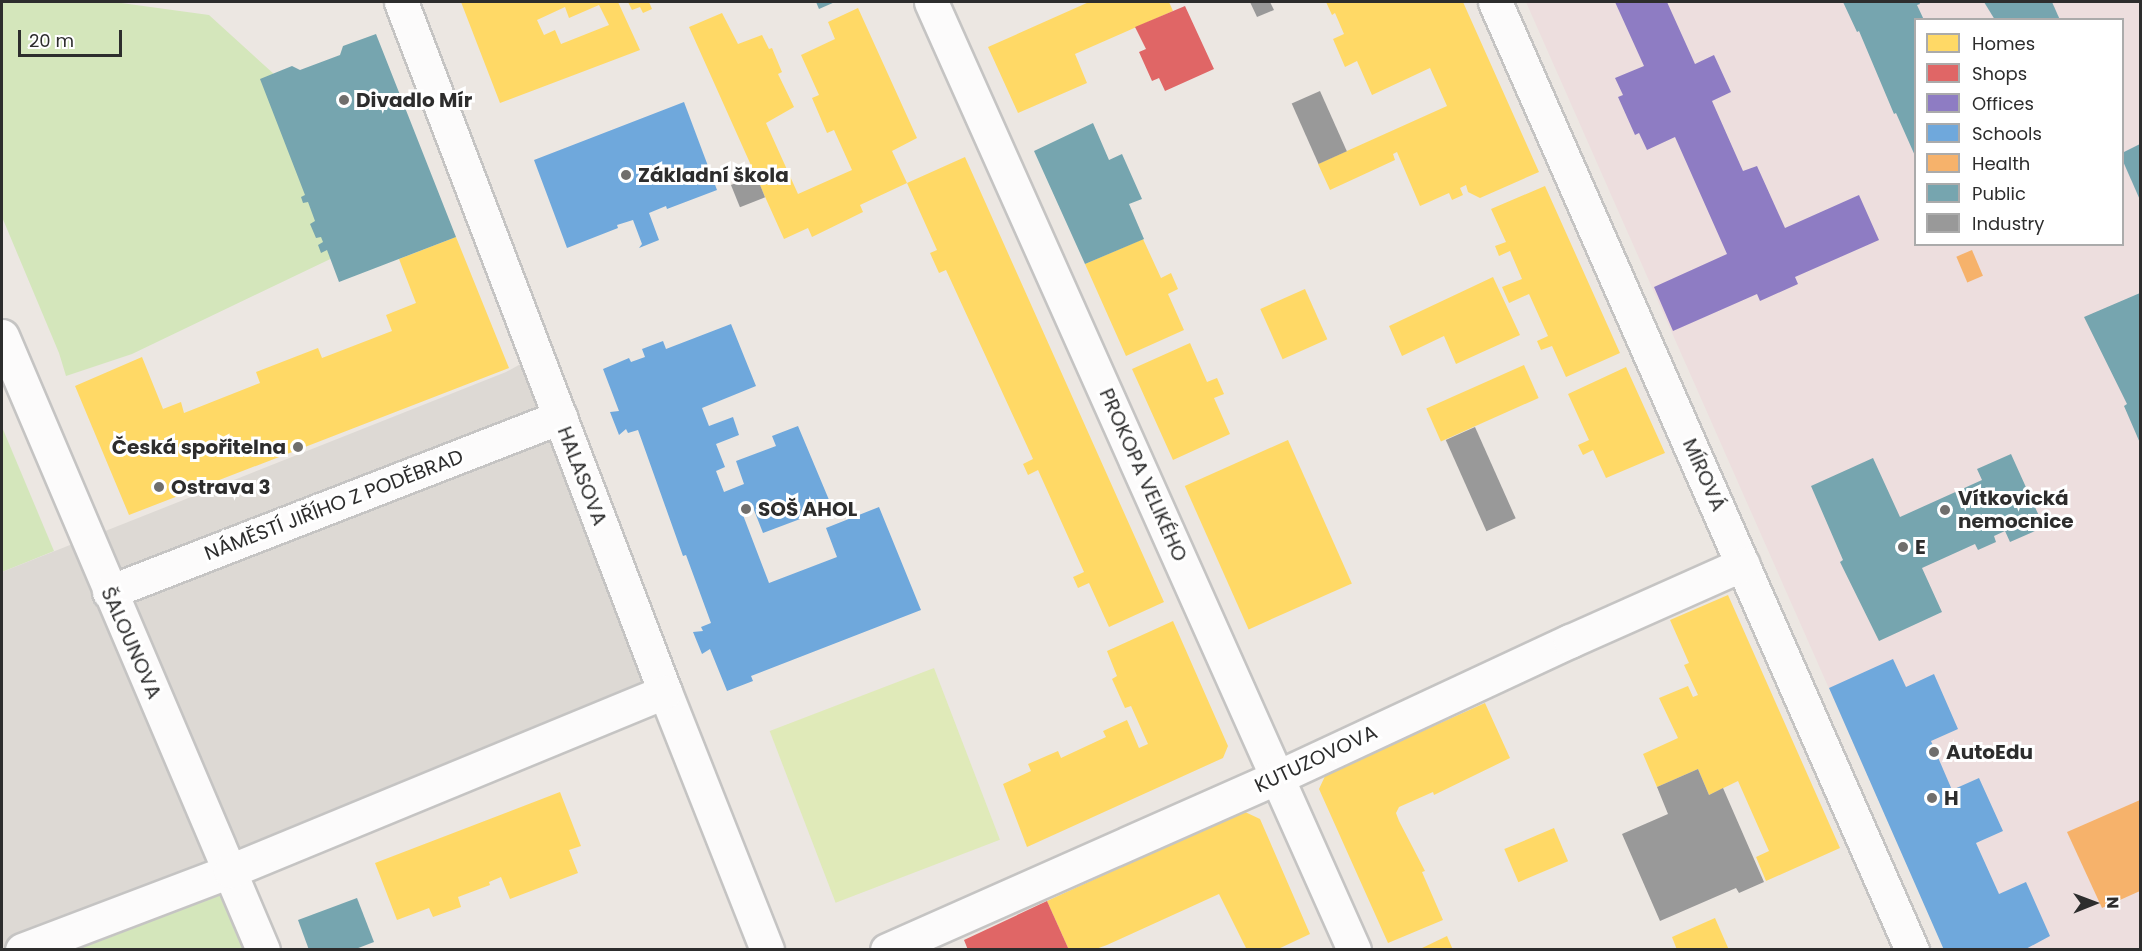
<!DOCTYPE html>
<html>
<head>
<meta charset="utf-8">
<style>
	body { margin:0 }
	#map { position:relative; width:2142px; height:951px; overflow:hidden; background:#ece7e2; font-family:Poppins,sans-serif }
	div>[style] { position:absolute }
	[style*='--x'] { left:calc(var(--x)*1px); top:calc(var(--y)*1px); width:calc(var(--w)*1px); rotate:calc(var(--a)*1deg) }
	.medical>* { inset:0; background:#eddede }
	.green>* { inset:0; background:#d4e6bb }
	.pitch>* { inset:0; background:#e0eab9; transform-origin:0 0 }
	.plaza>* { inset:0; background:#ddd9d4 }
	.homes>* { inset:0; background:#ffd966; transform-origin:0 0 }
	.shops>* { inset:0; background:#e06666 }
	.offices>* { inset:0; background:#8e7cc3 }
	.schools>* { inset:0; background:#6fa8dc }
	.health>* { inset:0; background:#f6b26b; transform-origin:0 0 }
	.public>* { inset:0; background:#76a5af }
	.industry>* { inset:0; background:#999; transform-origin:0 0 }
	.roads { filter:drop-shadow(2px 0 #c5c4c3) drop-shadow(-2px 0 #c5c4c3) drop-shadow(0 2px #c5c4c3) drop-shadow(0 -2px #c5c4c3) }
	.minor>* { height:33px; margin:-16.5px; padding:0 16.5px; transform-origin:16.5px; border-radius:16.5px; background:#fcfbfb }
	.dots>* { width:16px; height:16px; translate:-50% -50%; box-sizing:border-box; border:3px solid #fff; border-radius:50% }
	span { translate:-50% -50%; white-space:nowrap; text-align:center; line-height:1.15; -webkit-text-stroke:6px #fff; paint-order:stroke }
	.poi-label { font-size:20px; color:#2d2d2d; font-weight:700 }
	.left { translate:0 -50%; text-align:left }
	.right { translate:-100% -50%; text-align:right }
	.street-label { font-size:20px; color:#2d2d2d }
	.frame { position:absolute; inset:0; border:3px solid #2d2d2d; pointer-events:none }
	.legend { position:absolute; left:1914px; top:18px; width:210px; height:228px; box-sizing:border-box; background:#fff; border:2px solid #ababab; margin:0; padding:8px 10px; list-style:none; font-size:18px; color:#2d2d2d }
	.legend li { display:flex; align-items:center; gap:12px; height:30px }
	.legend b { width:30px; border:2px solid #ababab }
	.north { position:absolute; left:2064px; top:873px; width:60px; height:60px; -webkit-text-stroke:4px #fff; paint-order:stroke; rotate:89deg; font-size:16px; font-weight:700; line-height:24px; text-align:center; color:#2d2d2d }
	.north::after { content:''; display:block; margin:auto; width:21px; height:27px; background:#2d2d2d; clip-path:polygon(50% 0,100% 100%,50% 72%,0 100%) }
	.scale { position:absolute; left:18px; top:30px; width:104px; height:27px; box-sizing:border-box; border:3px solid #2d2d2d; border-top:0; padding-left:8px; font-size:18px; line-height:21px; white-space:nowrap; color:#2d2d2d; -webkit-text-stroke:4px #fff; paint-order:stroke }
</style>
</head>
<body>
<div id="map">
	<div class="medical">
		<i style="clip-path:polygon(evenodd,1526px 2px,2140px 2px,2140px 949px,1944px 949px,1526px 2px,1916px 20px,2122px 20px,2122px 244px,1916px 244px,1916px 20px)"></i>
	</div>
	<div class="green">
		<i style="clip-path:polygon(2px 2px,114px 2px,209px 15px,275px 75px,345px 252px,132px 354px,66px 376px,59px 353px,2px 217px)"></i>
		<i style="clip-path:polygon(2px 427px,54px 551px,2px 572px)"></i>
		<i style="clip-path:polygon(220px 889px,243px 949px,69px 950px)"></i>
	</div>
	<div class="pitch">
		<i style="left:934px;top:668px;width:184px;height:176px;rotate:69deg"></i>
	</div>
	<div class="plaza">
		<i style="clip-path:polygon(537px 355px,665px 692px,22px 949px,2px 950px,2px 572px,506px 372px)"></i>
	</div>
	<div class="homes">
		<i style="clip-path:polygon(evenodd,461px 2px,618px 2px,640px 50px,500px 103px,461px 2px,599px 5px,609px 25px,561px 44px,555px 30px,544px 35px,537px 20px,565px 7px,569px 18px,599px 5px)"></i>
		<i style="clip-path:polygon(628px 2px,649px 2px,652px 9px,643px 13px,640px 7px,632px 10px)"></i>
		<i style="clip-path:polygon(1089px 2px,1169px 2px,1173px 11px,1075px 54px,1087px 83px,1018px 113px,988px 47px)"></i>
		<i style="clip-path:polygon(1326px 2px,1463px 2px,1539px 172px,1480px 198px,1468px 192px,1466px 185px,1460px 188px,1463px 195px,1452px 200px,1449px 193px,1420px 206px,1397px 152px,1393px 154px,1395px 160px,1330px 190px,1318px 164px,1447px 106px,1430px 68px,1372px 95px,1357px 61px,1345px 67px,1333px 39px,1344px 34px,1335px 13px,1332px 15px)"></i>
		<i style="clip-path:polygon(858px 8px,917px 138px,892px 151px,907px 183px,860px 205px,863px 212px,812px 237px,808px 228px,784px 239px,689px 27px,722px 13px,738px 44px,762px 35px,769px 49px,772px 48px,782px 72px,778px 74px,794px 107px,766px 123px,798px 194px,852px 170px,834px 130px,827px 133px,812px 98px,819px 95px,801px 55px,835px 39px,828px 22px)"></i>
		<i style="clip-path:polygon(965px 157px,1164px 602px,1109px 627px,1089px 583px,1078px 588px,1073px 577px,1084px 572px,1038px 470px,1028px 475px,1023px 464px,1033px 459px,946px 270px,939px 273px,930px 253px,937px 250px,907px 183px)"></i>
		<i style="clip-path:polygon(1545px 186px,1620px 353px,1566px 377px,1552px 346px,1541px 350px,1537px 341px,1548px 336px,1529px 294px,1509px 303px,1502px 287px,1522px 279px,1510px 251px,1499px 256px,1495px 246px,1506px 242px,1491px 209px)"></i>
		<i style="clip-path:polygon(456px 237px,509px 368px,129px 515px,75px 386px,142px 357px,163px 409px,181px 402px,184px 413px,260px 383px,256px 372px,318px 348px,322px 358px,392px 331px,386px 315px,416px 303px,399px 259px)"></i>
		<i style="clip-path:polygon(1143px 239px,1161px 278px,1171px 273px,1178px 289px,1168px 294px,1184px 330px,1126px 356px,1085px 264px)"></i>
		<i style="clip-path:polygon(1493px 277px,1520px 335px,1456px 364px,1444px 336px,1402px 356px,1389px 326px)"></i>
		<i style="left:1305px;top:289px;width:55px;height:49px;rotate:66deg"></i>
		<i style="clip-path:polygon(1190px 343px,1207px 382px,1217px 378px,1224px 394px,1214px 398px,1230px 434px,1173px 460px,1132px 369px)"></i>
		<i style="left:1524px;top:365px;width:36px;height:107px;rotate:66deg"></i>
		<i style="clip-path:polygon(1626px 367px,1665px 453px,1606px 478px,1593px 450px,1583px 455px,1578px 445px,1589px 440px,1568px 394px)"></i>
		<i style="left:1288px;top:440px;width:157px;height:113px;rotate:66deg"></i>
		<i style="clip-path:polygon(1728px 595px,1840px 848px,1766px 881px,1756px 857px,1769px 851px,1738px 781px,1709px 795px,1698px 769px,1657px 787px,1643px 754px,1678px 738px,1659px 698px,1688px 686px,1693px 697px,1698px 695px,1684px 665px,1689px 663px,1670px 620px)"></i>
		<i style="clip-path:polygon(1173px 621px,1228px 746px,1223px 758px,1027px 847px,1003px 784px,1031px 771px,1028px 764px,1058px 751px,1061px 758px,1106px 737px,1103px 731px,1127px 720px,1139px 748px,1148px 744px,1131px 706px,1125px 708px,1112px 679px,1117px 676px,1107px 651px)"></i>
		<i style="clip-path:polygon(1485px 703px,1510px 758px,1434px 795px,1433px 792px,1399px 807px,1396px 813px,1399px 821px,1425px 871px,1422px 872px,1443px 920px,1388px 943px,1319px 789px,1326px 774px)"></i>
		<i style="clip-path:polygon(560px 792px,581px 846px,569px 850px,578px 873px,510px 899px,501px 877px,489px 882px,490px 885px,458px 897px,461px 907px,433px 917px,429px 908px,397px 920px,375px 863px)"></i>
		<i style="clip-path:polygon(1243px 811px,1260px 819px,1310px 934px,1276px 950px,1247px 950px,1219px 894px,1107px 945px,1093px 950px,1069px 950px,1047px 901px)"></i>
		<i style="left:1554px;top:828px;width:36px;height:54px;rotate:67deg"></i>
		<i style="clip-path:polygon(1715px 918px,1729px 950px,1677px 950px,1672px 937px)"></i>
		<i style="clip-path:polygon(1447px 936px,1453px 950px,1418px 950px)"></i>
	</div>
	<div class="shops">
		<i style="clip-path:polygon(1185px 6px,1214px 69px,1165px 91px,1159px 78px,1152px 81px,1139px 52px,1146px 49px,1135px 27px)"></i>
		<i style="clip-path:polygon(1047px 901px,1069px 950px,968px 950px,964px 940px)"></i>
	</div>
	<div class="offices">
		<i style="clip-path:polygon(1615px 2px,1667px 2px,1695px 64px,1714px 55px,1731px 92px,1712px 101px,1743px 171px,1757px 166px,1785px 228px,1859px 195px,1879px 240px,1795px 277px,1798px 284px,1760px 301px,1757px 294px,1673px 331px,1654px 287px,1727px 254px,1675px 137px,1647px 150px,1639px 133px,1635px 135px,1618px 97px,1623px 95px,1615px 78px,1644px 66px)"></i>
	</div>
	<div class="schools">
		<i style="clip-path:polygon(684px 102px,717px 190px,667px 209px,666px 206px,649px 213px,659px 240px,639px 248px,642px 244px,633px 220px,617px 225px,618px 228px,567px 248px,534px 160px)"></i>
		<i style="clip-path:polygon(731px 324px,756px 386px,702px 408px,709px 426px,733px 417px,739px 435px,716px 444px,725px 467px,716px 471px,724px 492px,744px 484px,736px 461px,776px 446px,772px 436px,798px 426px,832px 507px,763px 533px,754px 510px,743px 515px,769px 583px,837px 557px,826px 528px,879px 507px,921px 610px,751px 676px,753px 681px,727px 691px,710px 649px,702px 654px,693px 632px,703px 631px,701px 627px,711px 623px,686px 555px,683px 556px,638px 430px,628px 433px,626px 429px,619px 435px,610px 412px,619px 411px,603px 369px,629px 358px,631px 362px,645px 357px,642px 349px,663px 341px,666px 349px)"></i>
		<i style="clip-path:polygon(1893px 659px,1906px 687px,1934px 674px,1958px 729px,1931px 741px,1952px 790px,1979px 778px,2003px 831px,1976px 843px,1999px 894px,2026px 882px,2050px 936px,2024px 950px,1944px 950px,1829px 688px)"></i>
	</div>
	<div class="health">
		<i style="left:1972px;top:250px;width:28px;height:17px;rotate:67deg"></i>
		<i style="clip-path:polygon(2140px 800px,2140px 891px,2102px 908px,2067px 832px)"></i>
	</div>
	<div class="public">
		<i style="clip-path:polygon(816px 2px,835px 2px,819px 9px)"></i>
		<i style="clip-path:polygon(1843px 2px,1919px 2px,1920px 4px,1917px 5px,1924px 20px,1916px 20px,1916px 158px,1896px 113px,1894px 114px,1859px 31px,1857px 32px)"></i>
		<i style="clip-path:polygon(1984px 2px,2052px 2px,2060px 20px,1995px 20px)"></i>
		<i style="clip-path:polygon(376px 34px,456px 237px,339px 282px,327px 250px,321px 253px,318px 245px,323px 242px,321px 237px,316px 238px,310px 224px,315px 221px,308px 202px,303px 203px,301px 197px,305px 195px,260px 79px,292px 66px,300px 70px,340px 55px,343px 46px)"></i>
		<i style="clip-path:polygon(1093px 123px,1109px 160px,1122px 154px,1142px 199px,1129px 204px,1144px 239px,1085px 264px,1034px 151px)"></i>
		<i style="clip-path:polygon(2140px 144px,2140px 200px,2122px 159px,2122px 153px)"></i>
		<i style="clip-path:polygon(2140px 293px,2140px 443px,2124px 406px,2127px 404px,2084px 317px)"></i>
		<i style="clip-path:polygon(2011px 454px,2044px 527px,2010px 542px,2005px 531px,1994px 536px,1996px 542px,1978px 550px,1975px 544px,1922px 568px,1942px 612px,1879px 641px,1840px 562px,1843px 560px,1811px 486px,1873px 458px,1900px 517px,1982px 480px,1977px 469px)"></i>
		<i style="clip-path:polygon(357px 898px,374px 942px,353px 950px,309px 950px,298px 920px)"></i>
	</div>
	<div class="industry">
		<i style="clip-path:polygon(1250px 2px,1270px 2px,1274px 10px,1257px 17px)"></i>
		<i style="left:1320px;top:91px;width:66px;height:31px;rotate:66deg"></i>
		<i style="left:756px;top:175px;width:24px;height:27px;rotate:68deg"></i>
		<i style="left:1475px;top:427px;width:100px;height:32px;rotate:66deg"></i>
		<i style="clip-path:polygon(1698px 769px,1709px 795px,1723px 788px,1764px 882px,1739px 893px,1736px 888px,1660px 921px,1622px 834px,1668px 814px,1657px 787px)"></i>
	</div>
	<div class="roads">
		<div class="minor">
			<i style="--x:401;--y:2;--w:739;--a:69.06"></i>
			<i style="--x:665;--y:692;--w:277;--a:68.4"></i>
			<i style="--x:931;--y:2;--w:1038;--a:65.95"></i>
			<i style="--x:1495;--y:2;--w:1036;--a:66.26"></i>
			<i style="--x:2;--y:336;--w:667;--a:66.97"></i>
			<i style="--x:109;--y:592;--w:484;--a:-21.2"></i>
			<i style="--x:22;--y:950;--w:222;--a:-20.8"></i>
			<i style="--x:230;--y:871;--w:470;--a:-22.4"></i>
			<i style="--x:887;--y:950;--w:428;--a:-23.9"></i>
			<i style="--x:1278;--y:777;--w:322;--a:-25"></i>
			<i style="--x:1570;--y:641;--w:189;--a:-24"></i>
		</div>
	</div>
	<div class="dots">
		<i style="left:344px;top:100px;background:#706e6c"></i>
		<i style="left:626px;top:175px;background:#706e6c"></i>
		<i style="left:298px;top:447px;background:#706e6c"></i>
		<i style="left:159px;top:487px;background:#706e6c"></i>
		<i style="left:746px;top:509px;background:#706e6c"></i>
		<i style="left:1945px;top:510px;background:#706e6c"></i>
		<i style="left:1903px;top:547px;background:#706e6c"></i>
		<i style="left:1934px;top:752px;background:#706e6c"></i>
		<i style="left:1932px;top:798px;background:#706e6c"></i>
	</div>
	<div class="poi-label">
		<span class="left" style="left:356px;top:100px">Divadlo Mír</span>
		<span class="left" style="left:638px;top:175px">Základní škola</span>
		<span class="right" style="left:286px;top:447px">Česká spořitelna</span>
		<span class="left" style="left:171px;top:487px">Ostrava 3</span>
		<span class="left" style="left:1958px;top:510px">Vítkovická<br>nemocnice</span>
		<span class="left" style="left:758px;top:509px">SOŠ AHOL</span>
		<span class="left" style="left:1915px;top:547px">E</span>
		<span class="left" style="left:1946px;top:752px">AutoEdu</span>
		<span class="left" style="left:1944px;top:798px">H</span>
	</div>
	<div class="street-label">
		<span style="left:1143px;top:475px;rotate:66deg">PROKOPA VELIKÉHO</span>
		<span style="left:1704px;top:475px;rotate:66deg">MÍROVÁ</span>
		<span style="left:582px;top:476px;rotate:69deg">HALASOVA</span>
		<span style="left:334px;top:505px;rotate:-21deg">NÁMĚSTÍ JIŘÍHO Z PODĚBRAD</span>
		<span style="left:131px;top:643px;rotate:66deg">ŠALOUNOVA</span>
		<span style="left:1316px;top:759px;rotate:-25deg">KUTUZOVOVA</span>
	</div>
	<div class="frame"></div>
	<ul class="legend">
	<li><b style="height:16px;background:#ffd966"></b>Homes</li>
	<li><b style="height:16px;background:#e06666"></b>Shops</li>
	<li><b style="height:16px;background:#8e7cc3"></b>Offices</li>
	<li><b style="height:16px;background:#6fa8dc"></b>Schools</li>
	<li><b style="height:16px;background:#f6b26b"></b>Health</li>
	<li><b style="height:16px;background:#76a5af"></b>Public</li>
	<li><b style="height:16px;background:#999"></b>Industry</li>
	</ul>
	<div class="north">N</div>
	<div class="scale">20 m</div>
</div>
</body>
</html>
